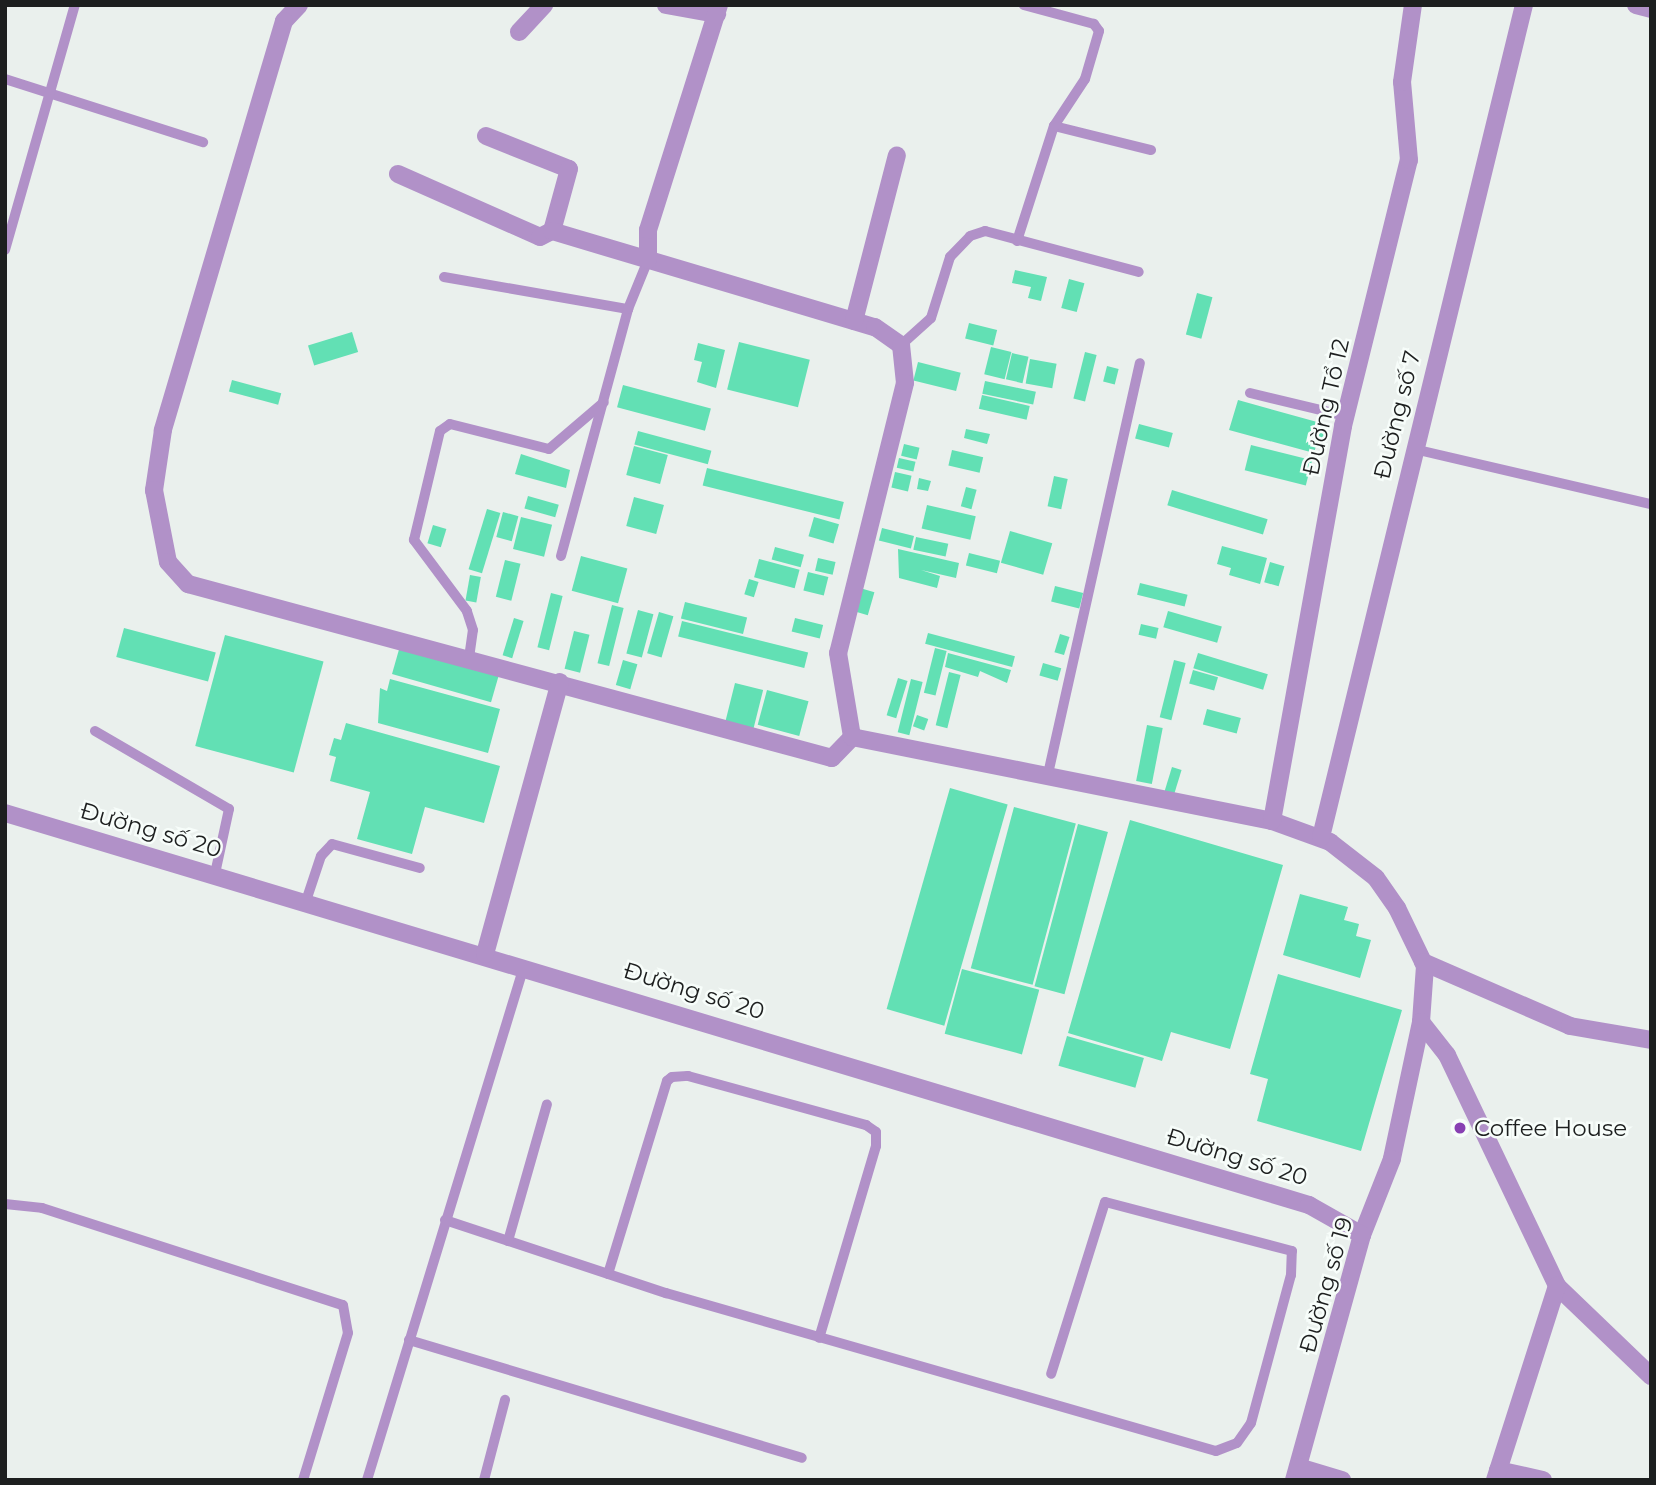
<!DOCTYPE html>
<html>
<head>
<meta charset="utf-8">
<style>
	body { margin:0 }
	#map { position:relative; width:1656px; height:1485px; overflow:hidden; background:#eaf0ed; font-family:Montserrat,sans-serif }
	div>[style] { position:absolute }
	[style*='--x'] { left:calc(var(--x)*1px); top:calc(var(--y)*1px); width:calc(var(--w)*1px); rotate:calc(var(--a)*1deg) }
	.building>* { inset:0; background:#62e0b4; transform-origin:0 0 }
	.service>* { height:10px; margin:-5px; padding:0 5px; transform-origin:5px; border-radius:5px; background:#b191c8 }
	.minor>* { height:18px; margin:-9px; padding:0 9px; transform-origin:9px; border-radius:9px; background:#b191c8 }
	.dots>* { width:19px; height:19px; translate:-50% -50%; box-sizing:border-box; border:4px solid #f7fdfa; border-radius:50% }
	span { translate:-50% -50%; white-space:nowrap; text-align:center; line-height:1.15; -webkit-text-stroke:5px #f7fdfa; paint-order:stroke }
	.street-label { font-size:23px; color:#1d1f1f }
	.poi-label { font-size:23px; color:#1d1f1f }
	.left { translate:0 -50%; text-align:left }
	.frame { position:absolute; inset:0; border:7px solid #1d1f1f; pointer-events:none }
</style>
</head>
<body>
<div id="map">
	<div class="building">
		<i style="clip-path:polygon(1015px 270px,1047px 277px,1041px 301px,1028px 298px,1031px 287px,1012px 283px)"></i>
		<i style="left:1069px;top:279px;width:16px;height:30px;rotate:15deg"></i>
		<i style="left:1197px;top:293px;width:16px;height:43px;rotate:15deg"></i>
		<i style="left:969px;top:323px;width:29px;height:16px;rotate:14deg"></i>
		<i style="left:352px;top:332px;width:21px;height:46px;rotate:73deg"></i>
		<i style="left:739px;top:342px;width:73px;height:49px;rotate:14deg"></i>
		<i style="clip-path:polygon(698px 343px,725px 350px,716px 388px,697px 382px,702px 362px,694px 360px)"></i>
		<i style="left:991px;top:347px;width:21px;height:28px;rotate:14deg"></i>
		<i style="left:1085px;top:352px;width:12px;height:48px;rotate:14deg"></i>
		<i style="left:1012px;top:353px;width:17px;height:27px;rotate:13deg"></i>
		<i style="left:1030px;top:359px;width:27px;height:25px;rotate:10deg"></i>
		<i style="left:918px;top:362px;width:44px;height:19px;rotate:14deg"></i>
		<i style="left:1107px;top:366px;width:12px;height:16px;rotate:14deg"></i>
		<i style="left:232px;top:380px;width:51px;height:12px;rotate:15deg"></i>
		<i style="left:985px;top:381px;width:52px;height:13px;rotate:12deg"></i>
		<i style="left:623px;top:385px;width:91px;height:23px;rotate:15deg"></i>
		<i style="left:982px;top:395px;width:49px;height:14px;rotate:13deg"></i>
		<i style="clip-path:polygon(1238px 400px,1328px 425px,1324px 440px,1318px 439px,1314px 453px,1229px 430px)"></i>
		<i style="left:1139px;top:424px;width:35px;height:15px;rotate:15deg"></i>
		<i style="clip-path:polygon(966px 429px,990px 434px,987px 444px,964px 438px)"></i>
		<i style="left:638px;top:431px;width:76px;height:14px;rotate:15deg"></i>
		<i style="left:904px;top:444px;width:16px;height:12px;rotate:14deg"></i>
		<i style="left:1251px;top:445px;width:63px;height:26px;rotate:14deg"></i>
		<i style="left:634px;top:446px;width:35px;height:30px;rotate:15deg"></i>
		<i style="left:952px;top:450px;width:32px;height:16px;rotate:13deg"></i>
		<i style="clip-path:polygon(521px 454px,570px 470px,566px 488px,515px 474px)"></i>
		<i style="left:899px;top:458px;width:17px;height:10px;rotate:13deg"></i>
		<i style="left:707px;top:468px;width:141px;height:18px;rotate:14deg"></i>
		<i style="left:895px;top:472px;width:17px;height:16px;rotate:13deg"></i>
		<i style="left:1054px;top:476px;width:14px;height:31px;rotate:12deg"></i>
		<i style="clip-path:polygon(919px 478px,931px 481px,928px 491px,917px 489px)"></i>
		<i style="left:966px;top:487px;width:11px;height:20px;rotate:15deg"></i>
		<i style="left:1172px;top:490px;width:100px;height:16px;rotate:17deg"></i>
		<i style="left:528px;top:496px;width:32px;height:13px;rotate:16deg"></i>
		<i style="left:634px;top:497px;width:31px;height:30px;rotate:15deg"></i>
		<i style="left:927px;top:505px;width:50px;height:24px;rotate:13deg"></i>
		<i style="left:487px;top:509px;width:14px;height:63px;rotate:17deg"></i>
		<i style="left:503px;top:512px;width:16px;height:26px;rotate:15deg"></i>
		<i style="left:521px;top:517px;width:32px;height:33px;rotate:14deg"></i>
		<i style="left:814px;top:517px;width:26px;height:20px;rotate:16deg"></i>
		<i style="left:433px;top:525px;width:14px;height:19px;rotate:17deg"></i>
		<i style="left:882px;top:528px;width:33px;height:13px;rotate:14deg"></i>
		<i style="left:1010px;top:531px;width:44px;height:33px;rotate:16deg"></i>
		<i style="left:916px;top:537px;width:33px;height:13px;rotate:12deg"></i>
		<i style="clip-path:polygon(1222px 546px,1267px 558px,1260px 584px,1229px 575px,1231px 568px,1217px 564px)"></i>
		<i style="left:775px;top:547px;width:30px;height:13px;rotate:15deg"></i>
		<i style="clip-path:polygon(898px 549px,959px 563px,956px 578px,921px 570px,940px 576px,937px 588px,899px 578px)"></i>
		<i style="left:969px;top:553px;width:32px;height:13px;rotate:14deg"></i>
		<i style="left:581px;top:556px;width:48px;height:36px;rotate:15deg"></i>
		<i style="left:818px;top:558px;width:18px;height:13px;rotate:13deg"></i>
		<i style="left:759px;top:559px;width:42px;height:19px;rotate:15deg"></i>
		<i style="left:505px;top:560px;width:16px;height:38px;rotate:14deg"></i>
		<i style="left:1270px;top:562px;width:15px;height:21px;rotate:16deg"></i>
		<i style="left:808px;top:572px;width:21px;height:19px;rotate:14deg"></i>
		<i style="left:470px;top:575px;width:11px;height:26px;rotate:10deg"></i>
		<i style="left:749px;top:579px;width:10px;height:16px;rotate:17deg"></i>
		<i style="left:1140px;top:583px;width:49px;height:12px;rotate:14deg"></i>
		<i style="left:1055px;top:586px;width:29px;height:16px;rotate:14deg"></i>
		<i style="left:860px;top:588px;width:15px;height:24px;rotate:16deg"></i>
		<i style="left:551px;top:593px;width:12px;height:56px;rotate:14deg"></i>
		<i style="left:685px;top:602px;width:64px;height:17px;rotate:14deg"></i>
		<i style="left:612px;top:605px;width:12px;height:60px;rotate:14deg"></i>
		<i style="left:638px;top:610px;width:16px;height:45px;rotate:15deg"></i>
		<i style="left:1168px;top:611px;width:56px;height:17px;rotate:16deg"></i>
		<i style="left:659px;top:612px;width:15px;height:43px;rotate:16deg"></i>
		<i style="left:514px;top:618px;width:10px;height:39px;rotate:17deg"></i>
		<i style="left:795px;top:618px;width:29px;height:14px;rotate:14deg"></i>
		<i style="left:682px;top:621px;width:130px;height:16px;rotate:14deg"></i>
		<i style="left:1141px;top:624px;width:18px;height:11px;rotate:13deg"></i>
		<i style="left:124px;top:628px;width:95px;height:30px;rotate:15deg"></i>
		<i style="left:574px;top:631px;width:16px;height:39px;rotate:14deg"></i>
		<i style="left:928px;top:633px;width:90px;height:11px;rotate:15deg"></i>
		<i style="left:1060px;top:634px;width:10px;height:19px;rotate:17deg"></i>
		<i style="left:225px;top:635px;width:102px;height:115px;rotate:15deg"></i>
		<i style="left:400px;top:646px;width:103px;height:29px;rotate:16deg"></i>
		<i style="left:935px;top:648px;width:12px;height:46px;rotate:14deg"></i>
		<i style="clip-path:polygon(948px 653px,1011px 670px,1007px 683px,980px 671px,978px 677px,945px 667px)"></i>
		<i style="left:1198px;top:653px;width:73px;height:16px;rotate:17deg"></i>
		<i style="left:623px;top:660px;width:15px;height:26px;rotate:16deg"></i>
		<i style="left:1174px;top:660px;width:12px;height:59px;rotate:14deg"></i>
		<i style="left:1043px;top:663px;width:19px;height:13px;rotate:16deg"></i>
		<i style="left:1193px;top:670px;width:26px;height:14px;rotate:16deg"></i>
		<i style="left:949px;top:672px;width:12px;height:55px;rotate:14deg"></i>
		<i style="left:898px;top:678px;width:10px;height:39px;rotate:17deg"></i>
		<i style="clip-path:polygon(390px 679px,500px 709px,488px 753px,378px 723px,380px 688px,387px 691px)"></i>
		<i style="left:911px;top:679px;width:12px;height:55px;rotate:14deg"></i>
		<i style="left:735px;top:683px;width:29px;height:42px;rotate:14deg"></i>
		<i style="left:767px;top:690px;width:43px;height:36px;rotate:15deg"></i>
		<i style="left:1207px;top:709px;width:35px;height:16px;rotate:15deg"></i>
		<i style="left:917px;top:715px;width:12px;height:12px;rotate:20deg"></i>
		<i style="clip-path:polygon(346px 723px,500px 766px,484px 823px,425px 807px,412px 854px,357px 839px,370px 792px,330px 781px,336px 757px,329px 755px,334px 738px,341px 740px)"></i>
		<i style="left:1147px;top:725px;width:16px;height:57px;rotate:11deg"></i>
		<i style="left:1172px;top:767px;width:10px;height:27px;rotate:17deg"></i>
		<i style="left:950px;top:788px;width:60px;height:230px;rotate:16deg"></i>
		<i style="left:1014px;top:807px;width:64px;height:167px;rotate:15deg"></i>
		<i style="clip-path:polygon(1130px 820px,1283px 865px,1230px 1049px,1171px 1032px,1162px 1061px,1068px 1033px)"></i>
		<i style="left:1078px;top:824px;width:31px;height:168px;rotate:15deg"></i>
		<i style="clip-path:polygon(1300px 894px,1348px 907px,1344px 920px,1359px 924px,1356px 936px,1371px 940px,1360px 978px,1283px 955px)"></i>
		<i style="left:962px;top:969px;width:80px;height:67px;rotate:15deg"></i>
		<i style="clip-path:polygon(1278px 974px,1402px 1010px,1361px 1151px,1257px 1121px,1268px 1079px,1250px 1074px)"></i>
		<i style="left:1067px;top:1036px;width:80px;height:31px;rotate:16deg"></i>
	</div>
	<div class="service">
		<i style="--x:5;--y:79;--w:208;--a:17.7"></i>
		<i style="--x:1054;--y:126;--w:100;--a:13.9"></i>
		<i style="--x:1017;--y:241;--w:121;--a:-72.2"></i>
		<i style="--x:1054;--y:126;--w:56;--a:-56.6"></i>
		<i style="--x:1085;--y:79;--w:50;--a:-73.7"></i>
		<i style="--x:1099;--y:31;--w:9;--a:-126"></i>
		<i style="--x:1094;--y:24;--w:73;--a:-164.8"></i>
		<i style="--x:5;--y:250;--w:255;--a:-74.1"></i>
		<i style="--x:444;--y:277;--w:187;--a:9.9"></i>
		<i style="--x:901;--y:345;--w:40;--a:-42"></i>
		<i style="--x:931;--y:318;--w:64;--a:-72.7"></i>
		<i style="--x:950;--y:257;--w:29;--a:-46"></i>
		<i style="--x:970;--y:236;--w:16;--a:-18"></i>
		<i style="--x:985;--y:231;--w:159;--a:14.9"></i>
		<i style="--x:1250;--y:393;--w:99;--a:13.5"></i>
		<i style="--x:1414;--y:449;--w:243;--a:13.1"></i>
		<i style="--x:561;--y:556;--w:256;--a:-74.8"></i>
		<i style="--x:628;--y:309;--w:53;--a:-67.8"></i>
		<i style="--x:469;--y:658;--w:28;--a:-82"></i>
		<i style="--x:473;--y:630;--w:20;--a:-108"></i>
		<i style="--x:467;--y:611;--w:89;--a:-126.7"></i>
		<i style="--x:414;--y:540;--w:112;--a:-76.6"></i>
		<i style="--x:440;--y:431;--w:12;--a:-35"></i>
		<i style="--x:450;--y:424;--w:102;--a:14.2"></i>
		<i style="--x:549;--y:449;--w:72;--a:-40.5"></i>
		<i style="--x:95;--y:731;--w:155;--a:30.2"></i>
		<i style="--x:229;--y:809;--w:66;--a:102.2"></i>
		<i style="--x:1048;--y:774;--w:421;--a:-77.4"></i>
		<i style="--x:306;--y:901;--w:47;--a:-71.6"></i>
		<i style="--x:321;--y:856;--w:16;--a:-47"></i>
		<i style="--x:332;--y:844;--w:91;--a:15.3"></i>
		<i style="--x:5;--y:1204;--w:37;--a:6"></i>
		<i style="--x:42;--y:1208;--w:316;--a:17.9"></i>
		<i style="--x:343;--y:1305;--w:28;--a:80"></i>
		<i style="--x:348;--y:1333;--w:154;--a:107"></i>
		<i style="--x:445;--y:1220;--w:233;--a:18.3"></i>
		<i style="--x:666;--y:1293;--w:572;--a:16.03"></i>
		<i style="--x:1216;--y:1451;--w:22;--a:-21"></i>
		<i style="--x:1237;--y:1443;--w:24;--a:-55"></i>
		<i style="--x:1251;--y:1423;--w:153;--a:-74.9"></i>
		<i style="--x:1291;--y:1275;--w:24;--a:-88"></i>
		<i style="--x:1292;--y:1251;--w:193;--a:-165.3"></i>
		<i style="--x:1105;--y:1202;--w:180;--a:107.4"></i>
		<i style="--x:508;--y:1241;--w:142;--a:-74.1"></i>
		<i style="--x:608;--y:1274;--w:202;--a:-73"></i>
		<i style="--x:667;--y:1081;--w:6;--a:-39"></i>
		<i style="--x:672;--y:1077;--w:16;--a:-4"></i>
		<i style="--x:688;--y:1076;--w:185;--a:15.4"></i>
		<i style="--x:866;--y:1125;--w:12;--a:35"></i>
		<i style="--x:876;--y:1132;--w:14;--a:90"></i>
		<i style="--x:876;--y:1146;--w:200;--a:106.5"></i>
		<i style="--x:409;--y:1340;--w:410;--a:16.7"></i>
		<i style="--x:367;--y:1480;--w:537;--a:-73.01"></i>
		<i style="--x:484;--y:1480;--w:83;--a:-75.3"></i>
	</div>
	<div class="minor">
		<i style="--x:299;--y:5;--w:22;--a:133"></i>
		<i style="--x:284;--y:21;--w:427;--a:106.5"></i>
		<i style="--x:163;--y:430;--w:61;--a:98.5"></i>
		<i style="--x:154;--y:490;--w:73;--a:79"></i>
		<i style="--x:168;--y:562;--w:30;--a:48"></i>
		<i style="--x:188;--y:584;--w:667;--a:15.12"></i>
		<i style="--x:832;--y:758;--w:29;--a:-46"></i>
		<i style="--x:666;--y:5;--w:52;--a:10"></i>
		<i style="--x:1636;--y:5;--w:16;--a:15"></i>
		<i style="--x:519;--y:32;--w:37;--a:-47"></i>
		<i style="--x:486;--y:136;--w:89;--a:21.7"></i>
		<i style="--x:569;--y:169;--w:64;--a:105.3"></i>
		<i style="--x:398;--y:174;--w:155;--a:23.9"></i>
		<i style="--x:540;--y:237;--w:13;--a:-27"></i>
		<i style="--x:552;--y:231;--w:337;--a:16.6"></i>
		<i style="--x:875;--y:327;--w:32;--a:35"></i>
		<i style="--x:901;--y:345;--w:38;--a:84"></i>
		<i style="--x:905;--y:383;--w:278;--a:103.9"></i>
		<i style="--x:838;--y:653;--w:85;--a:80.5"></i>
		<i style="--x:852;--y:737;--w:428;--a:11.3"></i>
		<i style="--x:1272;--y:821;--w:62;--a:19.9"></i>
		<i style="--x:1330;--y:842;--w:58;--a:38"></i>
		<i style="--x:1376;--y:878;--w:37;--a:55"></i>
		<i style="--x:1397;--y:908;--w:64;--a:64.2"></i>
		<i style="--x:1425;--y:966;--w:56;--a:94.1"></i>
		<i style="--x:1421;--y:1022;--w:140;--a:102"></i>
		<i style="--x:1392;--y:1159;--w:82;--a:111.5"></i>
		<i style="--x:1362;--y:1235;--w:254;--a:105.5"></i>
		<i style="--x:648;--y:260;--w:30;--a:-90"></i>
		<i style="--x:648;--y:230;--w:236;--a:-72.5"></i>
		<i style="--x:854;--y:321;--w:171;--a:-75.5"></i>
		<i style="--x:5;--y:813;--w:1362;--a:16.73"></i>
		<i style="--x:1309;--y:1205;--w:61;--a:29.5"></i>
		<i style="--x:1272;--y:821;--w:401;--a:-79.8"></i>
		<i style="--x:1343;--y:426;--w:274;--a:-76.1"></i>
		<i style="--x:1409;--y:160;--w:78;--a:-95.1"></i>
		<i style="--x:1402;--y:82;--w:78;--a:-81.9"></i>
		<i style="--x:1321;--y:837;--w:856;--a:-76.29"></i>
		<i style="--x:485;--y:954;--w:282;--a:-74.6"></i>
		<i style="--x:1423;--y:962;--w:160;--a:23.5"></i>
		<i style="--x:1570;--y:1026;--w:82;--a:9.8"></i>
		<i style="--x:1421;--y:1022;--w:42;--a:51.8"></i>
		<i style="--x:1447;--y:1055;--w:256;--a:64.5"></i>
		<i style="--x:1557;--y:1286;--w:130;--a:43.8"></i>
		<i style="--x:1298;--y:1467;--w:46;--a:16.5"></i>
		<i style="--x:1498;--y:1470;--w:46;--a:12.5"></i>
		<i style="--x:1495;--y:1480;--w:204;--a:-72.3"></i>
	</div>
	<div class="dots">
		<i style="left:1460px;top:1128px;background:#8840b2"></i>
	</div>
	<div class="street-label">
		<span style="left:1326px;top:407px;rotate:-77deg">Đường Tổ 12</span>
		<span style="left:1397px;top:415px;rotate:-76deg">Đường số 7</span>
		<span style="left:151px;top:830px;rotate:16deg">Đường số 20</span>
		<span style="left:694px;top:991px;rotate:17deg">Đường số 20</span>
		<span style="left:1237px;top:1157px;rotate:17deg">Đường số 20</span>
		<span style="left:1326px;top:1285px;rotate:-74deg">Đường số 19</span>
	</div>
	<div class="poi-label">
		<span class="left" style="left:1474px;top:1128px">Coffee House</span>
	</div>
	<div class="frame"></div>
</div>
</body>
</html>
